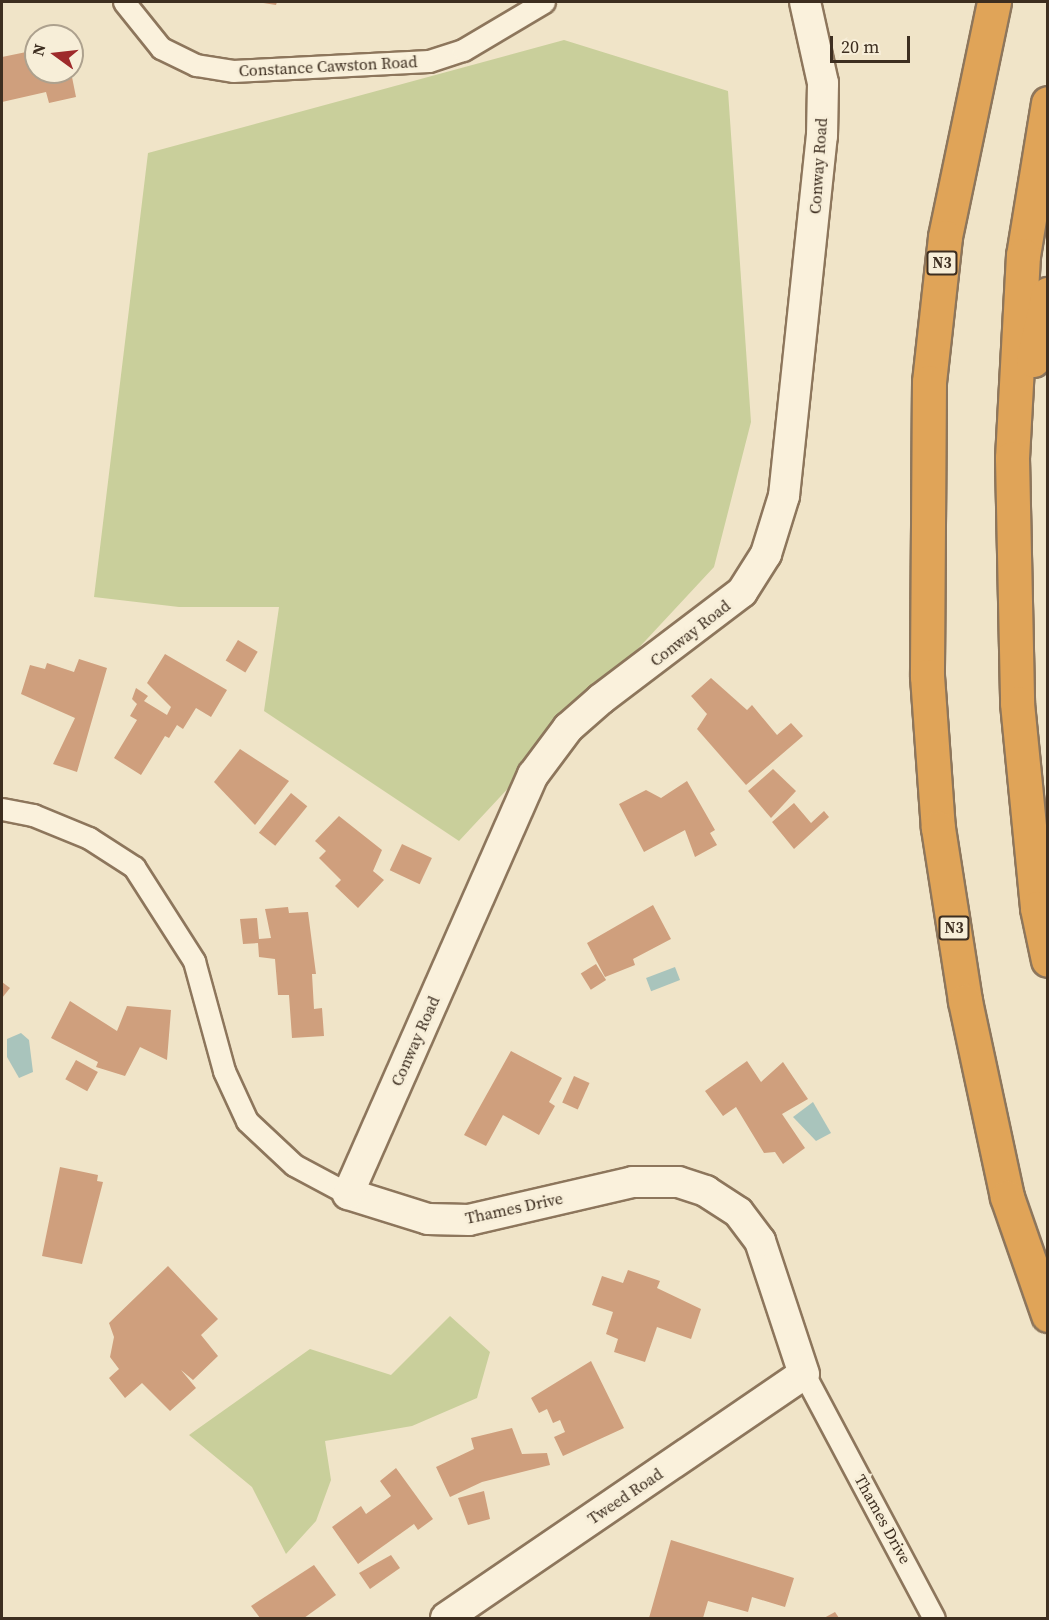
<!DOCTYPE html>
<html>
<head>
<meta charset="utf-8">
<style>
	body { margin:0 }
	#map { position:relative; width:1049px; height:1620px; overflow:hidden; background:#f0e4c8; font-family:"Source Serif 4",serif }
	div>[style] { position:absolute }
	[style*='--x'] { left:calc(var(--x)*1px); top:calc(var(--y)*1px); width:calc(var(--w)*1px); rotate:calc(var(--a)*1deg) }
	.green>* { inset:0; background:#c9cf9b }
	.water>* { inset:0; background:#a9c4bc; transform-origin:0 0 }
	.building>* { inset:0; background:#cf9f7d; transform-origin:0 0 }
	.roads { filter:drop-shadow(2px 0 #8d765c) drop-shadow(-2px 0 #8d765c) drop-shadow(0 2px #8d765c) drop-shadow(0 -2px #8d765c) }
	.street>* { height:21px; margin:-10.5px; padding:0 10.5px; transform-origin:10.5px; border-radius:10.5px; background:#faf1dc }
	.secondary>* { height:30px; margin:-15px; padding:0 15px; transform-origin:15px; border-radius:15px; background:#faf1dc }
	.highway>* { height:33px; margin:-16.5px; padding:0 16.5px; transform-origin:16.5px; border-radius:16.5px; background:#e0a458 }
	span { translate:-50% -50%; white-space:nowrap; text-align:center; line-height:1.15; -webkit-text-stroke:5px #f7eed8; paint-order:stroke }
	.shield-label span { padding:2px 4px; background:#f7eed8; border:2px solid; border-radius:4px; -webkit-text-stroke-width:0 }
	.shield-label { font-size:15px; color:#3d2e20; font-weight:700 }
	.street-label { font-size:16px; color:#3d2e20 }
	.frame { position:absolute; inset:0; border:3px solid #3d2e20; pointer-events:none }
	.north { position:absolute; left:24px; top:24px; width:60px; height:60px; box-sizing:border-box; background:#f7eed8; border:2px solid #ada18e; border-radius:50%; rotate:285deg; font-size:16px; font-weight:700; line-height:24px; text-align:center; color:#3d2e20 }
	.north::after { content:''; display:block; margin:auto; width:21px; height:27px; background:#9e2a2b; clip-path:polygon(50% 0,100% 100%,50% 72%,0 100%) }
	.scale { position:absolute; left:830px; top:36px; width:80px; height:27px; box-sizing:border-box; border:3px solid #3d2e20; border-top:0; padding-left:8px; font-size:18px; line-height:21px; white-space:nowrap; color:#3d2e20; -webkit-text-stroke:4px #f7eed8; paint-order:stroke }
</style>
</head>
<body>
<div id="map">
	<div class="green">
		<i style="clip-path:polygon(564px 40px,728px 91px,751px 422px,714px 567px,459px 841px,264px 711px,279px 607px,179px 607px,94px 597px,148px 153px)"></i>
		<i style="clip-path:polygon(450px 1316px,490px 1352px,477px 1398px,412px 1426px,325px 1441px,331px 1480px,316px 1521px,286px 1554px,252px 1487px,189px 1435px,310px 1349px,391px 1375px)"></i>
	</div>
	<div class="water">
		<i style="left:675px;top:967px;width:14px;height:31px;rotate:69deg"></i>
		<i style="clip-path:polygon(21px 1033px,29px 1040px,33px 1072px,19px 1078px,7px 1057px,7px 1039px)"></i>
		<i style="clip-path:polygon(813px 1102px,831px 1133px,816px 1141px,793px 1117px)"></i>
	</div>
	<div class="building">
		<i style="clip-path:polygon(257px 2px,277px 2px,276px 5px)"></i>
		<i style="clip-path:polygon(36px 50px,36px 72px,71px 72px,76px 97px,49px 103px,46px 92px,2px 102px,2px 57px)"></i>
		<i style="left:238px;top:640px;width:23px;height:24px;rotate:31deg"></i>
		<i style="clip-path:polygon(165px 654px,227px 690px,211px 717px,196px 708px,183px 729px,177px 725px,169px 738px,165px 736px,141px 775px,114px 758px,137px 720px,130px 716px,137px 704px,132px 699px,136px 688px,148px 696px,144px 701px,167px 715px,171px 707px,147px 683px)"></i>
		<i style="clip-path:polygon(79px 659px,107px 668px,77px 772px,53px 764px,75px 718px,21px 694px,30px 665px,45px 669px,47px 663px,74px 672px)"></i>
		<i style="clip-path:polygon(711px 678px,747px 710px,752px 705px,777px 735px,791px 723px,803px 736px,746px 785px,697px 729px,707px 714px,691px 696px)"></i>
		<i style="clip-path:polygon(240px 749px,289px 781px,255px 825px,214px 782px)"></i>
		<i style="clip-path:polygon(773px 769px,796px 791px,771px 818px,748px 791px)"></i>
		<i style="clip-path:polygon(687px 781px,715px 830px,710px 833px,717px 845px,695px 857px,685px 830px,644px 852px,619px 804px,646px 790px,661px 798px)"></i>
		<i style="left:291px;top:793px;width:21px;height:51px;rotate:39deg"></i>
		<i style="clip-path:polygon(794px 803px,811px 823px,824px 811px,829px 817px,794px 849px,772px 822px)"></i>
		<i style="clip-path:polygon(339px 816px,382px 850px,373px 871px,384px 880px,358px 908px,335px 886px,341px 880px,319px 858px,326px 851px,315px 841px)"></i>
		<i style="left:402px;top:844px;width:33px;height:29px;rotate:25deg"></i>
		<i style="clip-path:polygon(653px 905px,671px 939px,633px 959px,635px 965px,605px 977px,587px 943px)"></i>
		<i style="clip-path:polygon(288px 907px,289px 913px,308px 912px,316px 974px,312px 974px,314px 1009px,322px 1008px,324px 1036px,292px 1038px,289px 995px,278px 995px,275px 959px,259px 957px,258px 943px,243px 944px,240px 919px,257px 918px,259px 939px,271px 938px,265px 909px)"></i>
		<i style="left:596px;top:964px;width:19px;height:18px;rotate:58deg"></i>
		<i style="clip-path:polygon(2px 982px,10px 988px,2px 998px)"></i>
		<i style="clip-path:polygon(70px 1001px,117px 1031px,127px 1006px,171px 1010px,167px 1060px,140px 1047px,125px 1076px,96px 1067px,98px 1062px,51px 1038px)"></i>
		<i style="clip-path:polygon(511px 1051px,562px 1078px,549px 1102px,555px 1106px,539px 1135px,503px 1115px,486px 1146px,464px 1135px)"></i>
		<i style="left:76px;top:1060px;width:25px;height:22px;rotate:29deg"></i>
		<i style="clip-path:polygon(747px 1061px,761px 1082px,783px 1062px,808px 1099px,782px 1114px,805px 1148px,783px 1164px,775px 1152px,764px 1153px,736px 1107px,723px 1116px,705px 1091px)"></i>
		<i style="left:574px;top:1076px;width:17px;height:29px;rotate:24deg"></i>
		<i style="clip-path:polygon(60px 1167px,98px 1175px,97px 1181px,103px 1182px,82px 1264px,42px 1256px)"></i>
		<i style="clip-path:polygon(168px 1266px,218px 1319px,201px 1335px,218px 1356px,193px 1380px,181px 1370px,196px 1388px,170px 1411px,142px 1383px,125px 1398px,109px 1378px,119px 1369px,110px 1357px,114px 1337px,109px 1323px)"></i>
		<i style="clip-path:polygon(628px 1270px,660px 1281px,657px 1288px,701px 1309px,691px 1339px,657px 1327px,645px 1362px,614px 1352px,618px 1339px,606px 1334px,613px 1312px,592px 1305px,602px 1276px,623px 1283px)"></i>
		<i style="clip-path:polygon(591px 1361px,624px 1428px,563px 1456px,554px 1437px,565px 1432px,560px 1420px,553px 1423px,547px 1409px,539px 1413px,531px 1398px)"></i>
		<i style="clip-path:polygon(512px 1428px,522px 1454px,547px 1453px,550px 1465px,482px 1482px,450px 1497px,436px 1467px,474px 1449px,471px 1438px)"></i>
		<i style="clip-path:polygon(396px 1468px,433px 1519px,418px 1530px,414px 1524px,358px 1564px,332px 1527px,361px 1506px,366px 1514px,391px 1496px,380px 1481px)"></i>
		<i style="clip-path:polygon(484px 1491px,490px 1519px,468px 1525px,458px 1498px)"></i>
		<i style="clip-path:polygon(671px 1540px,794px 1578px,785px 1607px,752px 1597px,748px 1612px,708px 1601px,703px 1618px,649px 1618px)"></i>
		<i style="clip-path:polygon(391px 1555px,400px 1568px,370px 1589px,359px 1573px)"></i>
		<i style="clip-path:polygon(314px 1565px,336px 1595px,304px 1618px,260px 1618px,251px 1606px)"></i>
		<i style="clip-path:polygon(835px 1612px,839px 1618px,824px 1618px)"></i>
	</div>
	<div class="roads">
		<div class="street">
			<i style="--x:124;--y:2;--w:59;--a:51.2"></i>
			<i style="--x:161;--y:48;--w:39;--a:26"></i>
			<i style="--x:196;--y:65;--w:37;--a:9"></i>
			<i style="--x:233;--y:71;--w:196;--a:-2.9"></i>
			<i style="--x:429;--y:61;--w:36;--a:-18"></i>
			<i style="--x:463;--y:50;--w:94;--a:-30.7"></i>
			<i style="--x:2;--y:809;--w:32;--a:11"></i>
			<i style="--x:33;--y:815;--w:61;--a:22.3"></i>
			<i style="--x:89;--y:838;--w:54;--a:32.8"></i>
			<i style="--x:134;--y:867;--w:112;--a:57.4"></i>
			<i style="--x:194;--y:961;--w:114;--a:74.7"></i>
			<i style="--x:224;--y:1071;--w:55;--a:65.3"></i>
			<i style="--x:247;--y:1121;--w:64;--a:43.1"></i>
			<i style="--x:294;--y:1165;--w:61;--a:28.2"></i>
			<i style="--x:804;--y:1374;--w:276;--a:62"></i>
		</div>
		<div class="secondary">
			<i style="--x:446;--y:1618;--w:433;--a:-34.3"></i>
			<i style="--x:804;--y:1374;--w:140;--a:-108.3"></i>
			<i style="--x:760;--y:1241;--w:36;--a:-127"></i>
			<i style="--x:738;--y:1212;--w:38;--a:-147"></i>
			<i style="--x:706;--y:1191;--w:29;--a:-162"></i>
			<i style="--x:678;--y:1182;--w:45;--a:180"></i>
			<i style="--x:633;--y:1182;--w:168;--a:167"></i>
			<i style="--x:469;--y:1220;--w:41;--a:-178.6"></i>
			<i style="--x:428;--y:1219;--w:84;--a:-162.6"></i>
			<i style="--x:348;--y:1194;--w:458;--a:-66.2"></i>
			<i style="--x:533;--y:775;--w:59;--a:-53.3"></i>
			<i style="--x:568;--y:728;--w:44;--a:-41.3"></i>
			<i style="--x:601;--y:699;--w:177;--a:-37.2"></i>
			<i style="--x:742;--y:592;--w:45;--a:-57.7"></i>
			<i style="--x:766;--y:554;--w:61;--a:-72.8"></i>
			<i style="--x:784;--y:496;--w:362;--a:-84"></i>
			<i style="--x:822;--y:136;--w:53;--a:-88.9"></i>
			<i style="--x:823;--y:83;--w:83;--a:-102.5"></i>
		</div>
		<div class="highway">
			<i style="--x:994;--y:2;--w:240;--a:101.8"></i>
			<i style="--x:945;--y:237;--w:146;--a:96.3"></i>
			<i style="--x:929;--y:382;--w:294;--a:90.4"></i>
			<i style="--x:927;--y:676;--w:152;--a:85.9"></i>
			<i style="--x:938;--y:828;--w:175;--a:81.1"></i>
			<i style="--x:965;--y:1001;--w:200;--a:77.9"></i>
			<i style="--x:1007;--y:1197;--w:125;--a:70.8"></i>
			<i style="--x:1048;--y:103;--w:154;--a:99.3"></i>
			<i style="--x:1023;--y:255;--w:203;--a:93.1"></i>
			<i style="--x:1012;--y:458;--w:245;--a:88.8"></i>
			<i style="--x:1017;--y:703;--w:206;--a:84.4"></i>
			<i style="--x:1037;--y:908;--w:53;--a:78.1"></i>
			<i style="--x:1033;--y:360;--w:68;--a:-77.2"></i>
		</div>
	</div>
	<div class="shield-label">
		<span style="left:942px;top:263px">N3</span>
		<span style="left:954px;top:928px">N3</span>
	</div>
	<div class="street-label">
		<span style="left:328px;top:66px;rotate:-3deg">Constance Cawston Road</span>
		<span style="left:818px;top:166px;rotate:-86deg">Conway Road</span>
		<span style="left:690px;top:633px;rotate:-38deg">Conway Road</span>
		<span style="left:415px;top:1041px;rotate:-66deg">Conway Road</span>
		<span style="left:514px;top:1208px;rotate:-12deg">Thames Drive</span>
		<span style="left:625px;top:1496px;rotate:-34deg">Tweed Road</span>
		<span style="left:883px;top:1519px;rotate:61deg">Thames Drive</span>
	</div>
	<div class="frame"></div>
	<div class="north">N</div>
	<div class="scale">20 m</div>
</div>
</body>
</html>
